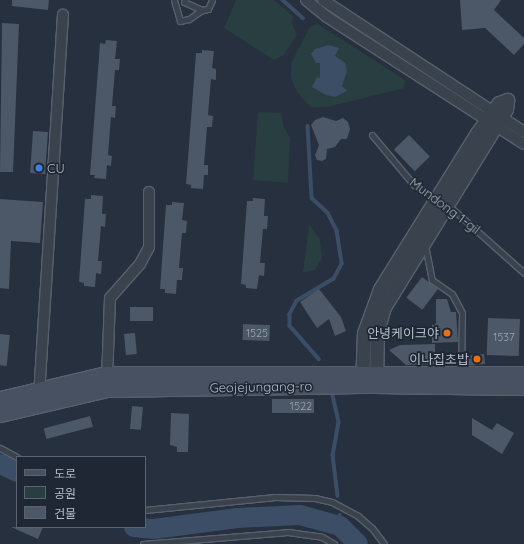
<!DOCTYPE html>
<html>
<head>
<meta charset="utf-8">
<style>
	body { margin:0 }
	#map { position:relative; width:524px; height:544px; overflow:hidden; background:#26303e; font-family:Quicksand,"Noto Sans KR",sans-serif }
	div>[style] { position:absolute }
	[style*='--x'] { left:calc(var(--x)*1px); top:calc(var(--y)*1px); width:calc(var(--w)*1px); rotate:calc(var(--a)*1deg) }
	.green>* { inset:0; background:#293e40 }
	.water>* { inset:0; background:#3c4d66 }
	.stream>* { height:3.5px; margin:-1.75px; padding:0 1.75px; transform-origin:1.75px; border-radius:1.75px; background:#3c4d66 }
	.river>* { height:20px; margin:-10px; padding:0 10px; transform-origin:10px; border-radius:10px; background:#3c4d66 }
	.building>* { inset:0; background:#4c5767; transform-origin:0 0 }
	.roads { filter:drop-shadow(1px 0 #58606c) drop-shadow(-1px 0 #58606c) drop-shadow(0 1px #58606c) drop-shadow(0 -1px #58606c) }
	.service>* { height:5px; margin:-2.5px; padding:0 2.5px; transform-origin:2.5px; border-radius:2.5px; background:#3a424e }
	.minor>* { height:10px; margin:-5px; padding:0 5px; transform-origin:5px; border-radius:5px; background:#3a424e }
	.tertiary>* { height:13px; margin:-6.5px; padding:0 6.5px; transform-origin:6.5px; border-radius:6.5px; background:#3a424e }
	.secondary>* { height:15px; margin:-7.5px; padding:0 7.5px; transform-origin:7.5px; border-radius:7.5px; background:#485161 }
	.dots>* { width:11px; height:11px; translate:-50% -50%; box-sizing:border-box; border:2px solid #1e2733; border-radius:50% }
	span { translate:-50% -50%; white-space:nowrap; text-align:center; line-height:1.15; -webkit-text-stroke:3.5px #1e2733; paint-order:stroke }
	.number-label { font-size:11px; color:#9ca4b0 }
	.number-label span { -webkit-text-stroke-width:0 }
	.poi-label { font-size:13px; color:#b6bdc9 }
	.left { translate:0 -50%; text-align:left }
	.right { translate:-100% -50%; text-align:right }
	.street-label { font-size:13px; color:#b6bdc9 }
	.legend { position:absolute; left:16px; top:456px; width:130px; height:72px; box-sizing:border-box; background:#1e2733; border:1px solid #5b636f; margin:0; padding:5px 7px; list-style:none; font-size:12px; color:#b6bdc9 }
	.legend li { display:flex; align-items:center; gap:8px; height:20px }
	.legend b { width:20px; border:1px solid #5b636f }
</style>
</head>
<body>
<div id="map">
	<div class="green">
		<i style="clip-path:polygon(236px 0,274px 0,293px 16px,292px 24px,297px 34px,284px 55px,274px 60px,224px 28px)"></i>
		<i style="clip-path:polygon(318px 24px,402px 78px,405px 81px,404px 88px,327px 107px,310px 107px,297px 92px,291px 78px,291px 63px,310px 27px)"></i>
		<i style="clip-path:polygon(258px 112px,281px 113px,284px 127px,290px 138px,288px 183px,253px 180px)"></i>
		<i style="clip-path:polygon(309px 224px,320px 239px,322px 258px,315px 270px,303px 273px)"></i>
	</div>
	<div class="water">
		<i style="clip-path:polygon(329px 45px,339px 48px,335px 56px,345px 63px,347px 71px,342px 86px,347px 91px,335px 97px,326px 95px,312px 87px,317px 77px,320px 78px,320px 63px,316px 63px,311px 54px,315px 49px)"></i>
	</div>
	<div class="stream">
		<i style="--x:283;--y:0;--w:27;--a:42"></i>
		<i style="--x:308;--y:126;--w:72;--a:86.8"></i>
		<i style="--x:312;--y:198;--w:22;--a:43"></i>
		<i style="--x:328;--y:213;--w:20;--a:63"></i>
		<i style="--x:337;--y:231;--w:33;--a:81"></i>
		<i style="--x:342;--y:264;--w:17;--a:118"></i>
		<i style="--x:334;--y:279;--w:43;--a:149.3"></i>
		<i style="--x:297;--y:301;--w:15;--a:118"></i>
		<i style="--x:290;--y:314;--w:12;--a:90"></i>
		<i style="--x:290;--y:326;--w:44;--a:48.7"></i>
		<i style="--x:333;--y:396;--w:27;--a:77"></i>
		<i style="--x:339;--y:422;--w:34;--a:100"></i>
		<i style="--x:333;--y:455;--w:41;--a:83"></i>
		<i style="--x:340;--y:515;--w:11;--a:90"></i>
	</div>
	<div class="river">
		<i style="--x:0;--y:464;--w:19;--a:25"></i>
		<i style="--x:134;--y:527;--w:20;--a:6"></i>
		<i style="--x:154;--y:529;--w:84;--a:-7.5"></i>
		<i style="--x:237;--y:518;--w:63;--a:-2.7"></i>
		<i style="--x:300;--y:515;--w:41;--a:15.4"></i>
		<i style="--x:340;--y:526;--w:25;--a:45"></i>
	</div>
	<div class="building">
		<i style="clip-path:polygon(12px 0,49px 0,48px 10px,12px 6px)"></i>
		<i style="clip-path:polygon(460px 0,501px 0,494px 10px,524px 38px,524px 44px,514px 55px,485px 28px,462px 30px)"></i>
		<i style="clip-path:polygon(2px 23px,19px 24px,13px 172px,0 172px)"></i>
		<i style="clip-path:polygon(106px 40px,117px 41px,115px 59px,120px 59px,119px 70px,115px 70px,112px 106px,116px 106px,115px 118px,111px 117px,108px 155px,112px 156px,111px 166px,107px 165px,106px 179px,94px 178px,95px 175px,90px 175px,100px 43px,105px 44px)"></i>
		<i style="clip-path:polygon(202px 50px,214px 51px,212px 68px,216px 69px,216px 80px,211px 79px,208px 115px,213px 116px,212px 127px,207px 127px,204px 165px,208px 165px,208px 175px,204px 175px,203px 189px,191px 188px,191px 185px,186px 184px,196px 53px,202px 53px)"></i>
		<i style="clip-path:polygon(323px 117px,336px 121px,343px 118px,348px 122px,350px 129px,347px 139px,341px 139px,335px 147px,327px 149px,326px 159px,322px 161px,317px 160px,315px 155px,319px 145px,311px 125px,315px 120px)"></i>
		<i style="left:33px;top:131px;width:15px;height:42px;rotate:4deg"></i>
		<i style="left:409px;top:135px;width:30px;height:21px;rotate:46deg"></i>
		<i style="clip-path:polygon(91px 195px,103px 196px,102px 214px,106px 214px,105px 227px,101px 226px,98px 261px,102px 261px,101px 274px,96px 273px,95px 287px,84px 286px,84px 283px,79px 282px,85px 199px,91px 199px)"></i>
		<i style="clip-path:polygon(253px 198px,265px 199px,264px 216px,268px 216px,267px 229px,263px 229px,260px 263px,265px 263px,264px 276px,259px 275px,257px 289px,246px 288px,246px 285px,241px 284px,247px 201px,253px 201px)"></i>
		<i style="clip-path:polygon(0 199px,43px 202px,40px 243px,11px 241px,9px 289px,0 288px)"></i>
		<i style="clip-path:polygon(172px 202px,184px 203px,182px 220px,187px 221px,186px 233px,182px 233px,179px 268px,183px 268px,182px 280px,177px 280px,176px 294px,165px 293px,165px 289px,160px 289px,166px 205px,172px 205px)"></i>
		<i style="left:422px;top:277px;width:20px;height:26px;rotate:37deg"></i>
		<i style="clip-path:polygon(319px 289px,341px 317px,346px 331px,335px 336px,329px 319px,317px 328px,300px 302px)"></i>
		<i style="clip-path:polygon(436px 299px,447px 299px,451px 312px,456px 312px,458px 342px,432px 343px,432px 325px,436px 324px)"></i>
		<i style="left:130px;top:307px;width:23px;height:14px"></i>
		<i style="left:488px;top:318px;width:32px;height:37px;rotate:2deg"></i>
		<i style="left:243px;top:324px;width:27px;height:16px;rotate:2deg"></i>
		<i style="left:135px;top:333px;width:21px;height:11px;rotate:85deg"></i>
		<i style="left:0;top:334px;width:10px;height:31px;rotate:6deg"></i>
		<i style="clip-path:polygon(435px 344px,435px 364px,406px 365px,389px 350px,400px 345px)"></i>
		<i style="left:484px;top:354px;width:10px;height:17px;rotate:84deg"></i>
		<i style="left:272px;top:399px;width:42px;height:14px"></i>
		<i style="left:132px;top:406px;width:11px;height:23px;rotate:5deg"></i>
		<i style="clip-path:polygon(171px 413px,189px 414px,188px 452px,177px 452px,177px 447px,170px 445px)"></i>
		<i style="left:90px;top:416px;width:11px;height:48px;rotate:75deg"></i>
		<i style="clip-path:polygon(472px 418px,492px 430px,497px 423px,514px 433px,502px 454px,472px 435px)"></i>
		<i style="clip-path:polygon(11px 527px,43px 527px,38px 539px)"></i>
	</div>
	<div class="roads">
		<div class="service">
			<i style="--x:174;--y:0;--w:22;--a:74"></i>
			<i style="--x:180;--y:21;--w:9;--a:-13"></i>
			<i style="--x:189;--y:19;--w:16;--a:-35"></i>
			<i style="--x:185;--y:0;--w:2;--a:117"></i>
			<i style="--x:184;--y:2;--w:20;--a:24"></i>
			<i style="--x:202;--y:10;--w:6;--a:-9"></i>
			<i style="--x:208;--y:9;--w:10;--a:-66"></i>
			<i style="--x:372;--y:135;--w:65;--a:50"></i>
			<i style="--x:414;--y:185;--w:26;--a:31"></i>
			<i style="--x:448;--y:205;--w:102;--a:41.8"></i>
			<i style="--x:425;--y:245;--w:36;--a:79"></i>
			<i style="--x:432;--y:280;--w:24;--a:35"></i>
			<i style="--x:452;--y:294;--w:21;--a:62"></i>
			<i style="--x:462;--y:313;--w:59;--a:91"></i>
			<i style="--x:0;--y:448;--w:19;--a:28"></i>
			<i style="--x:145;--y:510;--w:131;--a:-5.7"></i>
			<i style="--x:275;--y:497;--w:40;--a:1.4"></i>
			<i style="--x:315;--y:498;--w:17;--a:13"></i>
			<i style="--x:332;--y:502;--w:30;--a:28"></i>
			<i style="--x:358;--y:516;--w:18;--a:41"></i>
			<i style="--x:372;--y:528;--w:20;--a:53"></i>
			<i style="--x:143;--y:544;--w:145;--a:-4.7"></i>
			<i style="--x:288;--y:532;--w:34;--a:8"></i>
			<i style="--x:322;--y:537;--w:14;--a:30"></i>
		</div>
		<div class="minor">
			<i style="--x:306;--y:0;--w:27;--a:39"></i>
			<i style="--x:327;--y:17;--w:234;--a:32.8"></i>
			<i style="--x:323;--y:0;--w:240;--a:33.3"></i>
			<i style="--x:107;--y:380;--w:82;--a:-87.9"></i>
			<i style="--x:110;--y:298;--w:45;--a:-48.6"></i>
			<i style="--x:140;--y:264;--w:19;--a:-62"></i>
			<i style="--x:149;--y:247;--w:55;--a:-90"></i>
			<i style="--x:39;--y:396;--w:382;--a:-86.4"></i>
		</div>
		<div class="tertiary">
			<i style="--x:362;--y:384;--w:51;--a:-87.8"></i>
			<i style="--x:364;--y:333;--w:47;--a:-70"></i>
			<i style="--x:380;--y:289;--w:184;--a:-58.1"></i>
			<i style="--x:477;--y:133;--w:37;--a:-54"></i>
			<i style="--x:499;--y:103;--w:9;--a:-21"></i>
			<i style="--x:507;--y:100;--w:9;--a:96"></i>
			<i style="--x:506;--y:109;--w:233;--a:121.6"></i>
			<i style="--x:384;--y:307;--w:26;--a:106"></i>
			<i style="--x:377;--y:332;--w:52;--a:91.1"></i>
		</div>
		<div class="secondary">
			<i style="--x:0;--y:399;--w:110;--a:-13.2"></i>
			<i style="--x:107;--y:374;--w:417;--a:0"></i>
			<i style="--x:0;--y:414;--w:110;--a:-13.2"></i>
			<i style="--x:107;--y:389;--w:269;--a:-0.9"></i>
			<i style="--x:376;--y:385;--w:148;--a:0.8"></i>
		</div>
	</div>
	<div class="dots">
		<i style="left:39px;top:168px;background:#3f7fe0"></i>
		<i style="left:447px;top:333px;background:#e8710a"></i>
		<i style="left:477px;top:359px;background:#e8710a"></i>
	</div>
	<div class="number-label">
		<span style="left:257px;top:333px">1525</span>
		<span style="left:504px;top:337px">1537</span>
		<span style="left:301px;top:406px">1522</span>
	</div>
	<div class="poi-label">
		<span class="left" style="left:47px;top:168px">CU</span>
		<span class="right" style="left:439px;top:333px">안녕케이크야</span>
		<span class="right" style="left:469px;top:359px">이나집초밥</span>
	</div>
	<div class="street-label">
		<span style="left:445px;top:206px;rotate:37deg">Mundong 1-gil</span>
		<span style="left:261px;top:387px;rotate:-1deg">Geojejungang-ro</span>
	</div>
	<ul class="legend">
	<li><b style="height:5px;background:#485161"></b>도로</li>
	<li><b style="height:11px;background:#293e40"></b>공원</li>
	<li><b style="height:11px;background:#4c5767"></b>건물</li>
	</ul>
</div>
</body>
</html>
